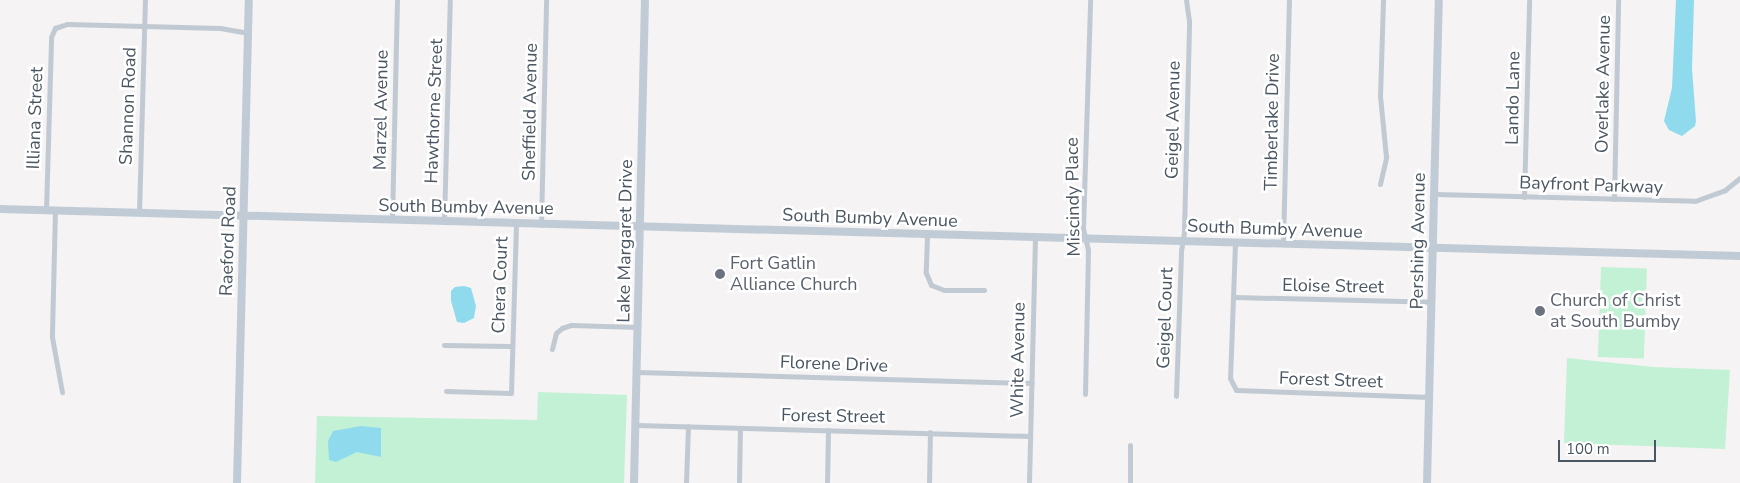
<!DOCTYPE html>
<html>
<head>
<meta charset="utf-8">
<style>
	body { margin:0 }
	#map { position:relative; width:1740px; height:483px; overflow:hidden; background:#f5f3f3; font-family:"Nunito Sans",sans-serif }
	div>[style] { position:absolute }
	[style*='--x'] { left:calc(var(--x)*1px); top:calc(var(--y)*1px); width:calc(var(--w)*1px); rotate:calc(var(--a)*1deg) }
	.green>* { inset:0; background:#c3f1d5; transform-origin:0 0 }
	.water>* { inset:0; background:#90daee }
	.street>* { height:5px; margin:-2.5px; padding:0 2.5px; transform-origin:2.5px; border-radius:2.5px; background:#c1cad2 }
	.secondary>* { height:8px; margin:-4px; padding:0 4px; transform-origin:4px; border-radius:4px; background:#c1cbd6 }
	.dots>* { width:14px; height:14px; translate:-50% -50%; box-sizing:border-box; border:2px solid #fff; border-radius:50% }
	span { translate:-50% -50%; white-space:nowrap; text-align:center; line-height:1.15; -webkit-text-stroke:5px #fff; paint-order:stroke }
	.street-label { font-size:18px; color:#4a5661 }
	.worship-label { font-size:18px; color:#5b616d }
	.left { translate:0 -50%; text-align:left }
	.scale { position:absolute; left:1558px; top:440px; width:98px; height:22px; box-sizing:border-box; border:2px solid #4a5661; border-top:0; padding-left:6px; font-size:15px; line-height:18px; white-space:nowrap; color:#4a5661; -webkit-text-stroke:4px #fff; paint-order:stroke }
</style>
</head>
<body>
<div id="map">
	<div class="green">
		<i style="left:1601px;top:267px;width:46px;height:90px;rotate:2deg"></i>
		<i style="clip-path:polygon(1567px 358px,1653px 367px,1730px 370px,1725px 449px,1564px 443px)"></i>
		<i style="clip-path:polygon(538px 392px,627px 395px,624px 483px,315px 483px,317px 416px,537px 420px)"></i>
	</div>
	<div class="water">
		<i style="clip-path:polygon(1676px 0,1694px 0,1692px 69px,1696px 121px,1695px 126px,1682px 136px,1669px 130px,1664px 121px,1672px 88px)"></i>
		<i style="clip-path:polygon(464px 286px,471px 288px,476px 306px,474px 318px,464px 323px,457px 322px,451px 301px,451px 291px,455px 287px)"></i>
		<i style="clip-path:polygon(361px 426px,381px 428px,381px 457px,357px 452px,336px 462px,329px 460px,328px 441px,333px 431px)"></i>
	</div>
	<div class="street">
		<i style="--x:1380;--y:184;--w:28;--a:-77"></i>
		<i style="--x:1386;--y:157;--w:61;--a:-95.6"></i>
		<i style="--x:1380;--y:96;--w:96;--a:-88.2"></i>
		<i style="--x:1435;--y:194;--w:260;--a:1.5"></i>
		<i style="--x:1695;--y:201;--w:32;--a:-20"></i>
		<i style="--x:1725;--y:190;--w:19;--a:-39"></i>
		<i style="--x:1524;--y:197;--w:197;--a:-88.5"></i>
		<i style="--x:1614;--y:199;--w:199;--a:-88.8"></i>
		<i style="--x:46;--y:210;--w:173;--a:-88.3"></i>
		<i style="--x:51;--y:37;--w:10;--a:-66"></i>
		<i style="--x:55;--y:28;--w:13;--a:-18"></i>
		<i style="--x:67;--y:24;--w:153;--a:1.5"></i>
		<i style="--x:220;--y:28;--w:29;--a:10"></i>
		<i style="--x:55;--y:210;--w:127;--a:91.4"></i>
		<i style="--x:52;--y:337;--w:56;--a:79.7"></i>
		<i style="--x:139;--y:213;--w:213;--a:-88.4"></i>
		<i style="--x:392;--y:220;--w:220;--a:-88.7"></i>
		<i style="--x:444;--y:222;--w:222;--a:-88.5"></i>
		<i style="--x:541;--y:225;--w:225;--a:-88.7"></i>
		<i style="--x:927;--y:235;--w:38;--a:92"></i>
		<i style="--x:926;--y:273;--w:13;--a:67"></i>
		<i style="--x:931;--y:285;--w:14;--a:21"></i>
		<i style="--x:944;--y:290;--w:40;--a:0"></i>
		<i style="--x:1235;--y:243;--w:135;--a:92.1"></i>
		<i style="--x:1230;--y:378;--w:13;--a:63"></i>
		<i style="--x:1236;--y:390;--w:194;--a:2.1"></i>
		<i style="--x:1283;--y:244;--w:244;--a:-88.6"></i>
		<i style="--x:1234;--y:297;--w:198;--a:1.4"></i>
		<i style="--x:444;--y:345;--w:68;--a:0.8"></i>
		<i style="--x:552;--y:349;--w:16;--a:-76"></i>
		<i style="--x:556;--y:333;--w:8;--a:-40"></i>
		<i style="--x:562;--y:328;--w:9;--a:-18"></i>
		<i style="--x:571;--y:325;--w:67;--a:1.7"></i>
		<i style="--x:637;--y:372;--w:395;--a:1.6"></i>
		<i style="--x:446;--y:391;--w:65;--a:1.8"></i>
		<i style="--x:511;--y:393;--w:169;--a:-88.3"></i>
		<i style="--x:1085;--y:394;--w:144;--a:-88.8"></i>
		<i style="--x:1088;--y:250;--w:23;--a:-103"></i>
		<i style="--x:1083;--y:228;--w:228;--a:-88.2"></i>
		<i style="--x:1176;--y:396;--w:145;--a:-88"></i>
		<i style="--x:1181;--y:251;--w:20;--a:-81"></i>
		<i style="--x:1184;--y:231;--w:210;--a:-88.6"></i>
		<i style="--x:1189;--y:21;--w:21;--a:-98"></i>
		<i style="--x:636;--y:425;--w:394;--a:1.6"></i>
		<i style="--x:686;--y:483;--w:57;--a:-88"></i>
		<i style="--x:739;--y:483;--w:55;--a:-89"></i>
		<i style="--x:827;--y:483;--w:53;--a:-88.9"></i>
		<i style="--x:929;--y:483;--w:51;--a:-88.9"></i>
		<i style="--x:1029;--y:483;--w:245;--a:-88.6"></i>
		<i style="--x:1130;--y:483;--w:38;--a:-90"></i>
	</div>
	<div class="secondary">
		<i style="--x:0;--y:209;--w:1741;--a:1.55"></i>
		<i style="--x:237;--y:483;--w:483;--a:-88.6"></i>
		<i style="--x:634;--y:483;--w:483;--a:-88.7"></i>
		<i style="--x:1427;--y:483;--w:483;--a:-88.6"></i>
	</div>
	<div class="dots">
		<i style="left:720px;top:274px;background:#6b7280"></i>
		<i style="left:1540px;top:311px;background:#6b7280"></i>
	</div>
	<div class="street-label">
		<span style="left:1603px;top:84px;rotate:-89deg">Overlake Avenue</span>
		<span style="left:1513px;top:98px;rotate:-89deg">Lando Lane</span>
		<span style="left:128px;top:106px;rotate:-88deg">Shannon Road</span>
		<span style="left:381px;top:110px;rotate:-89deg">Marzel Avenue</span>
		<span style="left:434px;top:111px;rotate:-88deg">Hawthorne Street</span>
		<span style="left:530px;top:112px;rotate:-89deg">Sheffield Avenue</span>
		<span style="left:35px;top:118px;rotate:-88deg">Illiana Street</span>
		<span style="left:1173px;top:120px;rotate:-89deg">Geigel Avenue</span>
		<span style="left:1272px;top:122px;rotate:-89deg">Timberlake Drive</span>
		<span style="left:1591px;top:185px;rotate:2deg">Bayfront Parkway</span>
		<span style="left:1073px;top:197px;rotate:-91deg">Miscindy Place</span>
		<span style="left:466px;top:207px;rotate:1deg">South Bumby Avenue</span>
		<span style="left:870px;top:218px;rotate:2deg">South Bumby Avenue</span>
		<span style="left:1275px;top:229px;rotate:2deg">South Bumby Avenue</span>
		<span style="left:228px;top:241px;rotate:-88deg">Raeford Road</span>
		<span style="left:625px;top:241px;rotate:-89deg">Lake Margaret Drive</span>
		<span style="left:1418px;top:241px;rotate:-89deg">Pershing Avenue</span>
		<span style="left:500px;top:285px;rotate:-88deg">Chera Court</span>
		<span style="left:1333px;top:286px;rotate:1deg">Eloise Street</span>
		<span style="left:1165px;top:318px;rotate:-88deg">Geigel Court</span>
		<span style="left:1018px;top:360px;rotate:-89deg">White Avenue</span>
		<span style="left:834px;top:364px;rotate:2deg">Florene Drive</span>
		<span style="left:1331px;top:380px;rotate:2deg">Forest Street</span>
		<span style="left:833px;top:416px;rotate:1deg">Forest Street</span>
	</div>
	<div class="worship-label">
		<span class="left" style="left:730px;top:274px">Fort Gatlin<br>Alliance Church</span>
		<span class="left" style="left:1550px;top:311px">Church of Christ<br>at South Bumby</span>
	</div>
	<div class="scale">100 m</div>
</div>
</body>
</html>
